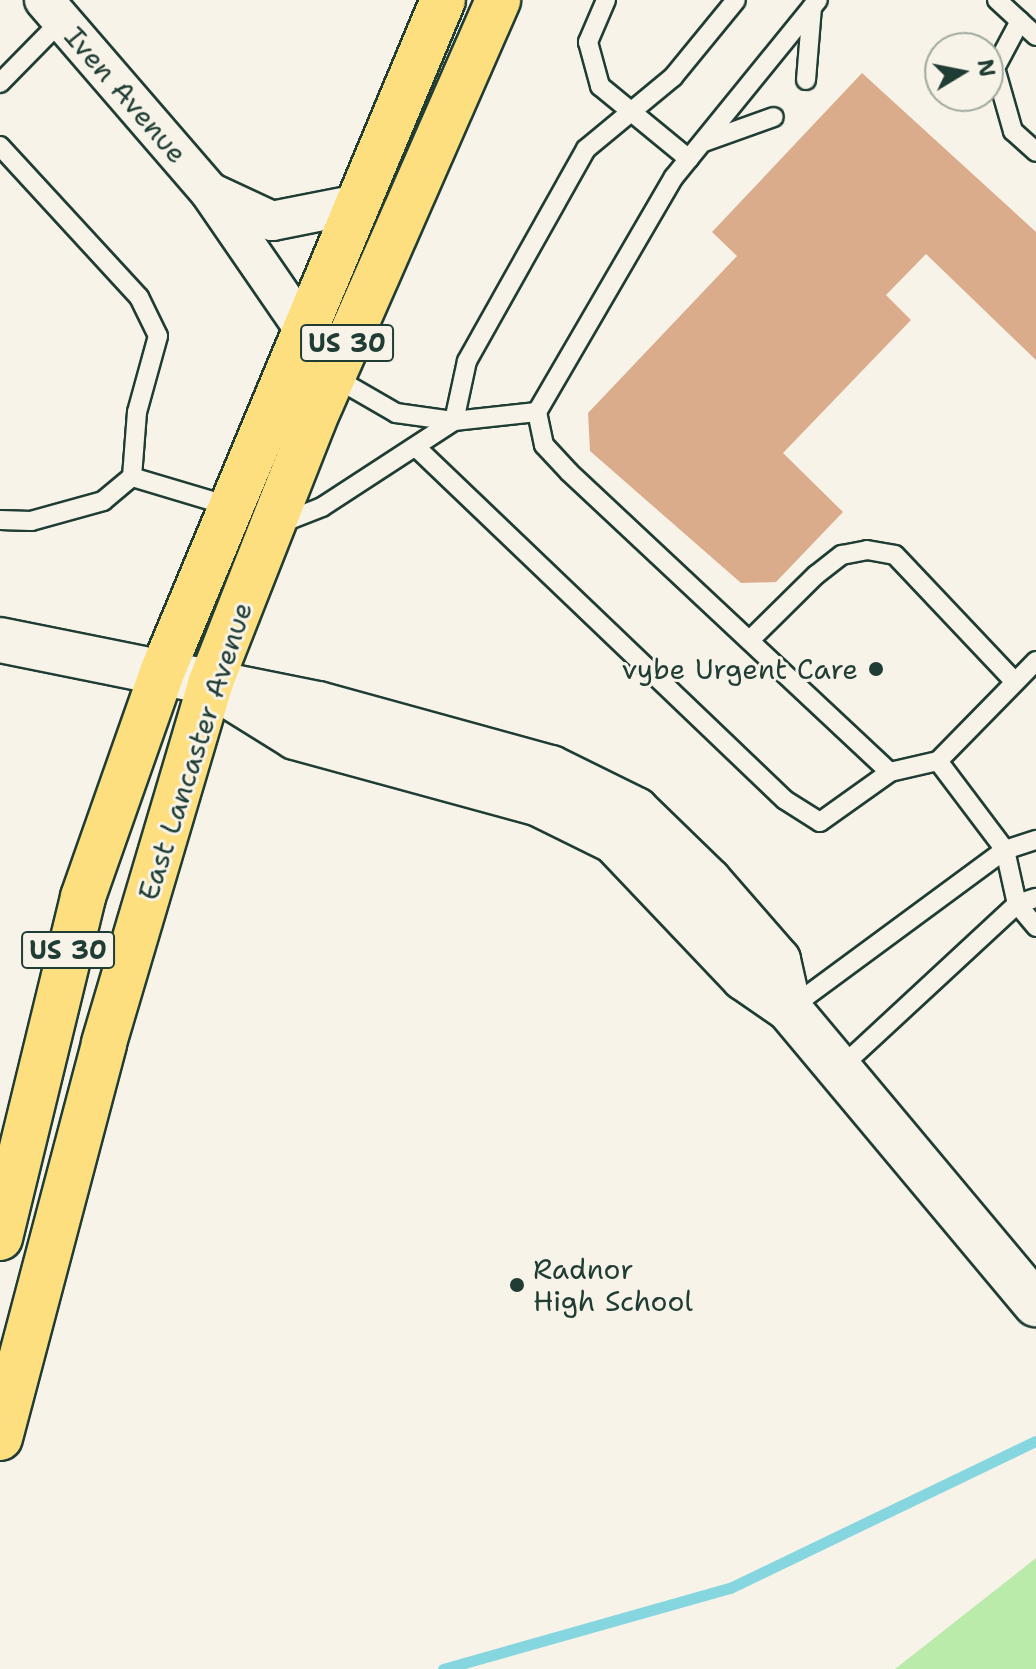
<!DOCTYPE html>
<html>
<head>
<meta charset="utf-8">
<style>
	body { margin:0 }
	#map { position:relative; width:1036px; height:1669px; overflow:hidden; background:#f7f3e8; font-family:"Shantell Sans",sans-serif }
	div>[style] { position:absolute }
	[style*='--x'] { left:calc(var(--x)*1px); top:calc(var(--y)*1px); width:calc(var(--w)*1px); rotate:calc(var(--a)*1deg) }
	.green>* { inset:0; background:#bbebaa }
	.stream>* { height:11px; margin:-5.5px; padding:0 5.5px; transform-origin:5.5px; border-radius:5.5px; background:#85d6df }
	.building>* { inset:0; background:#daac8c }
	.roads { filter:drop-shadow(2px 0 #1f3d34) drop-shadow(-2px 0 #1f3d34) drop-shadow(0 2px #1f3d34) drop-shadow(0 -2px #1f3d34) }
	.lane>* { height:18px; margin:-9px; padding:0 9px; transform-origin:9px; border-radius:9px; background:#f7f3e8 }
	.street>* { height:38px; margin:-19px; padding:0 19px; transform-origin:19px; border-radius:19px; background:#f7f3e8 }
	.secondary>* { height:44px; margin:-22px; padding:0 22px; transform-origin:22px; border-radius:22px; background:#f7f3e8 }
	.highway>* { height:44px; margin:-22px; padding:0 22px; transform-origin:22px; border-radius:22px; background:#fedf80 }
	.dots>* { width:22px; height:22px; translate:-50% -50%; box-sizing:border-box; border:4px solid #f7f3e8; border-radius:50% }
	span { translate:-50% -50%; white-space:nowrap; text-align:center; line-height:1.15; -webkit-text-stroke:6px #f7f3e8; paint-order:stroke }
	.shield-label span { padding:2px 6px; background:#f7f3e8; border:2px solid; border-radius:6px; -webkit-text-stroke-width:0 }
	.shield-label { font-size:26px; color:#1f3d34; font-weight:700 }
	.street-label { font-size:28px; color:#1f3d34 }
	.poi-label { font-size:28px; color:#1f3d34 }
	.right { translate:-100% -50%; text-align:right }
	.left { translate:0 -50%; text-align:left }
	.north { position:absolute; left:924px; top:32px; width:80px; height:80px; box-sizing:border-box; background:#f7f3e8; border:2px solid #a1aaa0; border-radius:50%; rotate:80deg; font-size:22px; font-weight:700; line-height:32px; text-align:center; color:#1f3d34 }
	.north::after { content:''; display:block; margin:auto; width:28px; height:36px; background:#1f3d34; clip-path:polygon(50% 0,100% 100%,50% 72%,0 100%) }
</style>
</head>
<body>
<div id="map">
	<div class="green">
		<i style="clip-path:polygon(1036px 1558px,1036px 1669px,895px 1669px)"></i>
	</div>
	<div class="stream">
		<i style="--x:443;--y:1669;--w:298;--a:-15.8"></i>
		<i style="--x:730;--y:1588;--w:339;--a:-25.7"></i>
	</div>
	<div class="building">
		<i style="clip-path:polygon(862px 73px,1036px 232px,1036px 360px,926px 254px,886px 295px,911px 320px,783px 453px,843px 512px,776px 582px,741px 583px,590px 451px,588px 413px,737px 256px,712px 232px)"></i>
	</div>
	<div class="roads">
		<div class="lane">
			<i style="--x:606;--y:0;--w:46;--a:113.2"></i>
			<i style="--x:588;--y:42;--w:46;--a:74.7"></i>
			<i style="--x:600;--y:86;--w:115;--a:39.4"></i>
			<i style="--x:997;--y:0;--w:53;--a:42.7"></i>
			<i style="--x:1020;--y:21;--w:53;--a:118"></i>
			<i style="--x:995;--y:68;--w:66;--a:74.1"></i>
			<i style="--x:1013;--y:131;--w:31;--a:42"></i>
			<i style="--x:806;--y:80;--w:73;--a:-85.3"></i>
			<i style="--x:0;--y:83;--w:88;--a:-45.5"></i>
			<i style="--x:704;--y:142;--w:74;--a:-19.7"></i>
			<i style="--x:0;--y:146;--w:205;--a:47.4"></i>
			<i style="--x:139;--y:297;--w:43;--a:64"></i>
			<i style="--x:158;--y:336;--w:79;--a:105.4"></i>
			<i style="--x:137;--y:412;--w:65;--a:94.4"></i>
			<i style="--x:332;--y:376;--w:74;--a:30"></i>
			<i style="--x:396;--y:413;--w:59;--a:7.9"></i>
			<i style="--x:454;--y:421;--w:83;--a:-6.2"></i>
			<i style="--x:537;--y:412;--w:272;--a:-59.8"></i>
			<i style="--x:674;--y:177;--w:228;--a:-50.9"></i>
			<i style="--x:537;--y:412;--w:34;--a:78"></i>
			<i style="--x:544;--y:445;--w:37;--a:47"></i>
			<i style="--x:569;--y:472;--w:439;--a:43.1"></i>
			<i style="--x:890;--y:772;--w:49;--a:-12.9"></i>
			<i style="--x:419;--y:450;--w:506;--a:43.72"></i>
			<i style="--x:785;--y:800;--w:41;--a:32.2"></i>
			<i style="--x:820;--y:822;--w:86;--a:-35.5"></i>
			<i style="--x:0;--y:520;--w:31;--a:2"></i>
			<i style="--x:31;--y:521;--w:75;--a:-15.5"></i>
			<i style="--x:103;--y:501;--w:38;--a:-40"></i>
			<i style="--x:132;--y:477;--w:101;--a:16.6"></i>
			<i style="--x:279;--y:524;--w:46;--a:-21.6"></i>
			<i style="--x:322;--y:507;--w:158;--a:-33.1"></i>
			<i style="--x:454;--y:421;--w:61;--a:-77.8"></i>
			<i style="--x:467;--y:361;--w:243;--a:-60.7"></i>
			<i style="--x:586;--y:149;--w:113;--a:-39.6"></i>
			<i style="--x:673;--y:77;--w:99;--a:-50.7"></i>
			<i style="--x:750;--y:640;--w:93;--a:-44.6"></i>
			<i style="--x:816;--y:575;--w:33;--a:-38"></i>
			<i style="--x:842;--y:555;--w:25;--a:-11"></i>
			<i style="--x:867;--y:550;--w:28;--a:10"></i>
			<i style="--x:895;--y:555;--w:173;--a:46.6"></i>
			<i style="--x:1036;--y:661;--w:140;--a:134.4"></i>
			<i style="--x:938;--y:761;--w:111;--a:53"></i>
			<i style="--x:1005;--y:850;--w:55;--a:77.5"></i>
			<i style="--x:1017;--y:904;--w:30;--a:50"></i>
			<i style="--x:789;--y:1009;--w:268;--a:-36.4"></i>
			<i style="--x:1005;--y:850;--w:33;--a:-18"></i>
			<i style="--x:839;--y:1069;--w:243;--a:-42.8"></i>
			<i style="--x:1017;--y:904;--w:20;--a:-18"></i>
		</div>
		<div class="street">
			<i style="--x:44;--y:0;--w:252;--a:49.2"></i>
			<i style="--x:209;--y:191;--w:163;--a:55.5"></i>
			<i style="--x:214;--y:194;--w:64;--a:25"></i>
			<i style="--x:272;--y:221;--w:83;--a:-11.2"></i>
		</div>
		<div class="secondary">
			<i style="--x:0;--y:640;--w:324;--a:11.4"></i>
			<i style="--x:318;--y:704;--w:242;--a:15.4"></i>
			<i style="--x:551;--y:768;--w:95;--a:26.3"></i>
			<i style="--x:636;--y:810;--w:102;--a:44.2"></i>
			<i style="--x:709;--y:881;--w:105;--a:48.9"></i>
			<i style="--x:778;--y:960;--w:50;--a:77.3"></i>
			<i style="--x:210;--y:684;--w:100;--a:31.9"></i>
			<i style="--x:295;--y:737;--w:251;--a:15.3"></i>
			<i style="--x:537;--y:803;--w:86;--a:26.3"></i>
			<i style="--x:614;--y:841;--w:189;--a:46.5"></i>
			<i style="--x:744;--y:978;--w:55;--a:34.6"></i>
			<i style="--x:789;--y:1009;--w:385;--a:50.1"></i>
		</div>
		<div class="highway">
			<i style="--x:0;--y:1238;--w:351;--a:-76.3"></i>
			<i style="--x:83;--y:897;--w:241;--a:-70.6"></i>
			<i style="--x:163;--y:670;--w:726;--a:-67.32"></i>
			<i style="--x:0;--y:1438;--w:408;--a:-75.2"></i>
			<i style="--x:104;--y:1043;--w:374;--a:-73.5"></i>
			<i style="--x:210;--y:684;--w:282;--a:-68.5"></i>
			<i style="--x:313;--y:422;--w:461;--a:-66.3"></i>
		</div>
	</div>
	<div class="dots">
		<i style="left:876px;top:669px;background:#1f3d34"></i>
		<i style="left:517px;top:1285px;background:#1f3d34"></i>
	</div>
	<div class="shield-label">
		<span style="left:347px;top:343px">US 30</span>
		<span style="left:68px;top:950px">US 30</span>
	</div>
	<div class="street-label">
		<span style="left:126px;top:95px;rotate:49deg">Iven Avenue</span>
		<span style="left:195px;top:751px;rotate:-72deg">East Lancaster Avenue</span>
	</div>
	<div class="poi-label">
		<span class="right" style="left:858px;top:669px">vybe Urgent Care</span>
		<span class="left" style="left:533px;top:1285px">Radnor<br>High School</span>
	</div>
	<div class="north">N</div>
</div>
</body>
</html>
